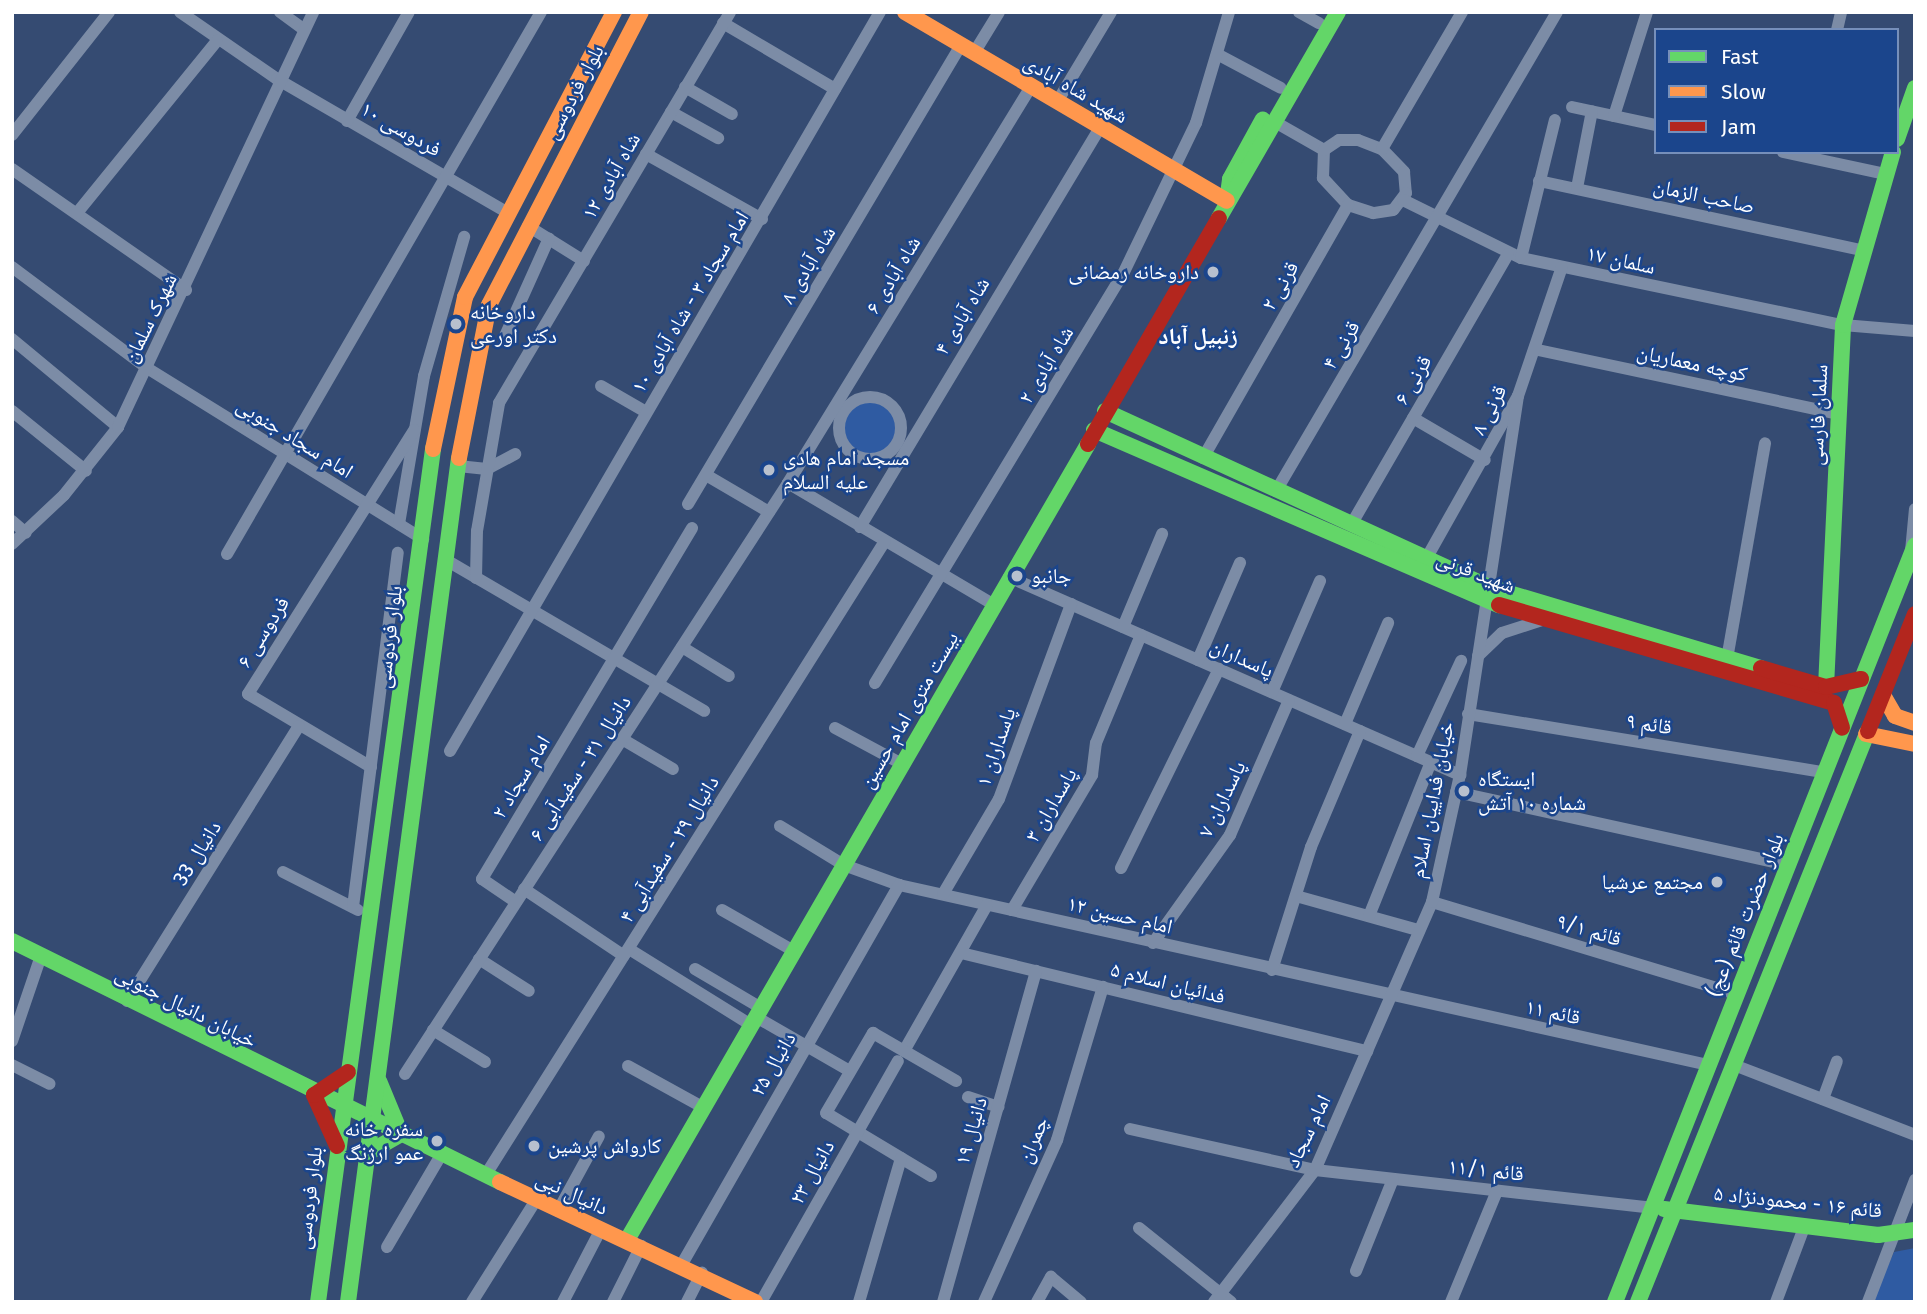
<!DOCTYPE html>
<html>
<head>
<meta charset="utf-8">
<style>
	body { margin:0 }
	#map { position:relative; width:1927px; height:1314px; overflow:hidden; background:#354b72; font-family:"Fira Sans","Noto Naskh Arabic",sans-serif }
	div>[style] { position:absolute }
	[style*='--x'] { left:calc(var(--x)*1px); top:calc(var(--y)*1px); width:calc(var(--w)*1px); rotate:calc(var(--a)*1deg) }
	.green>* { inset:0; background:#2f5ba2 }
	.round { border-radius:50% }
	.street>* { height:12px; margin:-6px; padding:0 6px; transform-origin:6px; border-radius:6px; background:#7c8ca6 }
	.street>.ring { margin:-6px; padding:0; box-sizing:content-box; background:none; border:12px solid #7c8ca6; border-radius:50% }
	.fast>* { height:16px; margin:-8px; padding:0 8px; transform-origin:8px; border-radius:8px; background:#63d668 }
	.slow>* { height:16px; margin:-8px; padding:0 8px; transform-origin:8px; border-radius:8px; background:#ff974d }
	.jam>* { height:16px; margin:-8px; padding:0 8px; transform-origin:8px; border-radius:8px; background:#b3261e }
	.dots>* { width:19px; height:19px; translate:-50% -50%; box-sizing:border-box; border:4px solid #1b458c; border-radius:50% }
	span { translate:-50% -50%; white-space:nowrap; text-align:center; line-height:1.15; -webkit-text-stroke:5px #1b458c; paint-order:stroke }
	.street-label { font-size:21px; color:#fff }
	.poi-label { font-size:21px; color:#fff }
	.right { translate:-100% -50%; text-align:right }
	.left { translate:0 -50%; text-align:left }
	.neighbourhood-label { font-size:23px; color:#fff; font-weight:700 }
	.frame { position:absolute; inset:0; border:14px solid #fff; pointer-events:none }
	.legend { position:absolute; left:1654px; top:28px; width:245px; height:126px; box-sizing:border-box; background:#1b458c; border:2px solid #768fba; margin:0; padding:9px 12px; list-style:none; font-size:21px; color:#fff }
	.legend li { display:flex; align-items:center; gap:14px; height:35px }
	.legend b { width:35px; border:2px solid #768fba }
</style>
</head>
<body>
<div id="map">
	<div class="green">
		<i class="round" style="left:844px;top:400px;width:54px;height:54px"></i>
		<i style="clip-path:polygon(1915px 1248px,1915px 1302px,1872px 1302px,1894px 1252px)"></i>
	</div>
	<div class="street">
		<i style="--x:180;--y:12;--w:118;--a:34.6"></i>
		<i style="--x:277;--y:79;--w:265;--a:30.1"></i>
		<i style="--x:280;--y:12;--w:29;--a:36"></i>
		<i style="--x:1299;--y:12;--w:23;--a:29"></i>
		<i style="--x:723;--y:23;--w:130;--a:30.5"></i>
		<i style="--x:1837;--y:30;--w:18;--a:-77"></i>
		<i style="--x:974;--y:53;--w:48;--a:-58.6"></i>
		<i style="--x:1217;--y:54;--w:72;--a:28"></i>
		<i style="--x:685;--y:87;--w:54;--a:29.9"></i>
		<i style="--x:1057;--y:102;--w:105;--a:-59"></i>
		<i style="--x:1572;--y:107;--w:86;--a:12.1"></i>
		<i style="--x:671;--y:112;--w:54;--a:29"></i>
		<i style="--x:1614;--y:116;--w:109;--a:-72.4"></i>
		<i style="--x:347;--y:121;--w:125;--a:-60.4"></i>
		<i style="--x:1275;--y:122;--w:56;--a:29.7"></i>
		<i style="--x:12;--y:135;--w:157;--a:-51.7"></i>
		<i style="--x:1358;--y:140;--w:26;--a:21"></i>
		<i style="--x:1382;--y:149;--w:32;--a:46"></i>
		<i style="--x:1404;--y:172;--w:21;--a:85"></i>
		<i style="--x:1406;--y:193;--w:21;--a:127"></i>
		<i style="--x:1393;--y:210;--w:20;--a:171"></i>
		<i style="--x:1373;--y:213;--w:26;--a:-162"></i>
		<i style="--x:1348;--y:205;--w:37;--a:-133"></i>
		<i style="--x:1323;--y:178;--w:28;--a:-88"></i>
		<i style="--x:1324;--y:150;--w:18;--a:-34"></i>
		<i style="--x:1339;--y:140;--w:19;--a:0"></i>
		<i style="--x:1382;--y:149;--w:159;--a:-59.7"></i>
		<i style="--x:1783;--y:152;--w:104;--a:12.2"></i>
		<i style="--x:646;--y:154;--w:133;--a:29.3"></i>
		<i style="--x:12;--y:169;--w:212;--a:34.8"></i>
		<i style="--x:1539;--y:181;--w:328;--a:12.1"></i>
		<i style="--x:1577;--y:188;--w:78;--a:-79"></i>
		<i style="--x:1403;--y:200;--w:131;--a:26.2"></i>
		<i style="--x:1521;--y:258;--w:329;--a:11.8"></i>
		<i style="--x:1843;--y:325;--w:72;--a:4.8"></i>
		<i style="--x:77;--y:213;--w:222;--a:-50.9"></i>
		<i style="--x:528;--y:226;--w:66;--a:32"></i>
		<i style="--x:1521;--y:258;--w:142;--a:-76.2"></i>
		<i style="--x:12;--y:267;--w:169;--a:36.8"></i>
		<i style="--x:147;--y:368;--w:325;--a:31.8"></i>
		<i style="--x:505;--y:336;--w:107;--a:-65.8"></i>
		<i style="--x:12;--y:339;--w:138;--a:39.7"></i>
		<i style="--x:1538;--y:350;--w:308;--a:12"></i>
		<i style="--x:601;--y:386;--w:52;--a:30"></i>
		<i class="ring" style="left:839px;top:397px;width:50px;height:50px"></i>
		<i style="--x:12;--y:411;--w:95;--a:39"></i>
		<i style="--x:1413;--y:418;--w:83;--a:30.3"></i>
		<i style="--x:1203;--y:458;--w:292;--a:-60.2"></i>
		<i style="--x:458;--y:466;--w:29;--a:6"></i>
		<i style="--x:487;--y:469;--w:32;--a:-28"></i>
		<i style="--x:706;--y:475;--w:73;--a:30.4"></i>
		<i style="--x:788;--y:483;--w:239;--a:30.6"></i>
		<i style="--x:1276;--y:491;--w:555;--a:-59.6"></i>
		<i style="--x:688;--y:504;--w:534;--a:-59.26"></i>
		<i style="--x:12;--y:521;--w:18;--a:41"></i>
		<i style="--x:399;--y:524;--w:150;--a:-80.4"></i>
		<i style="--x:424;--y:376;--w:145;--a:-73.9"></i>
		<i style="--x:1351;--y:525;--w:313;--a:-59.9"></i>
		<i style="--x:860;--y:527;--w:466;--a:-59"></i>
		<i style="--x:12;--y:544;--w:71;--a:-43.3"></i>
		<i style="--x:64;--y:495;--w:87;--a:-51.5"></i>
		<i style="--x:118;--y:427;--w:459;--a:-64.8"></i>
		<i style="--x:1911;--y:551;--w:42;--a:-84.6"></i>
		<i style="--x:227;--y:554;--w:626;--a:-59.91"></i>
		<i style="--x:1426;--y:559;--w:187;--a:-60.6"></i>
		<i style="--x:1518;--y:396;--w:136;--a:-71.2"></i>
		<i style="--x:446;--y:560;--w:299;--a:30.3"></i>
		<i style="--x:1009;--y:577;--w:493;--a:23.7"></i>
		<i style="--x:476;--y:578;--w:47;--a:-88.8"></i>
		<i style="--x:477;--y:531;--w:130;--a:-80.2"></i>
		<i style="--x:499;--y:403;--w:454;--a:-59.4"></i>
		<i style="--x:1123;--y:627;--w:101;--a:-67.2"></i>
		<i style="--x:682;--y:647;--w:55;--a:31.7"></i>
		<i style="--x:1478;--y:656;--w:33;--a:-44"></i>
		<i style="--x:1502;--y:633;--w:42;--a:-18"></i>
		<i style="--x:1727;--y:659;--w:219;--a:-80"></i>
		<i style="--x:1198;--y:660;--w:106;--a:-66.6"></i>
		<i style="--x:875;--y:683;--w:478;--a:-58.8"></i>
		<i style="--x:1123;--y:274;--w:168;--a:-64.2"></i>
		<i style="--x:1196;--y:123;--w:116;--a:-73.4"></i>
		<i style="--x:1272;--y:692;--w:121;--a:-66.6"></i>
		<i style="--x:1468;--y:714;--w:361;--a:9.3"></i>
		<i style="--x:1345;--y:724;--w:110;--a:-66.9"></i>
		<i style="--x:835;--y:728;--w:76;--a:28.2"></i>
		<i style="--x:622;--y:739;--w:59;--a:30.5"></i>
		<i style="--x:450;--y:751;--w:855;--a:-59.81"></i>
		<i style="--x:1417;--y:756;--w:105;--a:-65.1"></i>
		<i style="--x:371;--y:767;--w:143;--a:-149.3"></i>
		<i style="--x:248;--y:694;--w:312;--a:-57.8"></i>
		<i style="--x:1456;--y:792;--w:339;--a:12.4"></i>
		<i style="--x:780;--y:826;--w:75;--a:31.4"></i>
		<i style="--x:844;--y:865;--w:59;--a:20"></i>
		<i style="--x:899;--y:885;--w:829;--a:12.54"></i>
		<i style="--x:1121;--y:868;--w:222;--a:-63.8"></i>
		<i style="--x:283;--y:872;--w:84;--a:26.9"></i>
		<i style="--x:524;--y:889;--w:120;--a:33.8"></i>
		<i style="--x:943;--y:894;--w:110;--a:-59.5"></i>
		<i style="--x:999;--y:799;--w:208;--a:-69.7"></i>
		<i style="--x:1296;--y:896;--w:127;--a:15.6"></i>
		<i style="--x:516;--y:902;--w:41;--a:-145.9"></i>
		<i style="--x:482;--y:879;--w:409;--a:-59.1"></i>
		<i style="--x:1432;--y:902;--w:318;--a:16.8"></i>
		<i style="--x:353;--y:907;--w:357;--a:-82.8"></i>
		<i style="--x:722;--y:910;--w:83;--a:29.7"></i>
		<i style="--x:1012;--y:910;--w:157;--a:-59.3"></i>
		<i style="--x:1092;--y:775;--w:32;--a:-83"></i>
		<i style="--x:1096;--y:743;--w:117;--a:-67.4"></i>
		<i style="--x:1369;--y:916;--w:166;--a:-68.1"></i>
		<i style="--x:1153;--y:943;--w:133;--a:-54.5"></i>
		<i style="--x:1230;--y:835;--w:147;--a:-66.4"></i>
		<i style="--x:629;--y:949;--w:144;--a:31.9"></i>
		<i style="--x:961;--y:953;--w:418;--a:13.6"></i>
		<i style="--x:479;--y:959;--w:59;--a:32.6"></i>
		<i style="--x:695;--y:969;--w:77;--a:30.6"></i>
		<i style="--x:1272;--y:970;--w:129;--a:-72.4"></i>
		<i style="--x:1311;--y:847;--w:126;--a:-67.1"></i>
		<i style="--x:127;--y:1001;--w:324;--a:-58"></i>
		<i style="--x:756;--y:1017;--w:108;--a:29.9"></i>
		<i style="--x:433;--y:1030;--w:61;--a:31.6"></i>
		<i style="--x:12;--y:1041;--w:90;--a:-71.2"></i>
		<i style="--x:904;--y:1051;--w:168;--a:-60.4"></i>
		<i style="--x:12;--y:1065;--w:42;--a:26.6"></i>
		<i style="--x:1734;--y:1065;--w:194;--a:21.1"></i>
		<i style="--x:628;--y:1066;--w:87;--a:28.9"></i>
		<i style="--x:405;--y:1074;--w:704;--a:-57.05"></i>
		<i style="--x:788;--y:483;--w:465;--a:-58.5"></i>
		<i style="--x:968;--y:1097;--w:32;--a:18"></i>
		<i style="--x:1823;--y:1099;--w:40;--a:-69.8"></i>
		<i style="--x:1130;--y:1129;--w:189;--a:12.5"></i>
		<i style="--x:1315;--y:1170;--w:341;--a:6.4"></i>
		<i style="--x:485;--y:1176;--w:750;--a:-57.79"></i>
		<i style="--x:931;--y:1176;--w:122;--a:-149"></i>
		<i style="--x:826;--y:1113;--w:93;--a:-59.6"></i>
		<i style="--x:873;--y:1033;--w:96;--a:30"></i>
		<i style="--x:558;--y:1211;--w:85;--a:-61.3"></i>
		<i style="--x:1139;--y:1228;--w:118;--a:38.8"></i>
		<i style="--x:387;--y:1247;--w:107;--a:-59.6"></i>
		<i style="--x:682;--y:1264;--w:437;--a:-60.2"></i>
		<i style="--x:1356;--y:1271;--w:99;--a:-68.1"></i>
		<i style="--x:472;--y:1302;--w:120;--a:-57.9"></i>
		<i style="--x:563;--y:1302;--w:82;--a:-62.5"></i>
		<i style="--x:613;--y:1302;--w:63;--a:-63.4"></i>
		<i style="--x:687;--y:1302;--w:33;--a:-63"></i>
		<i style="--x:761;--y:1302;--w:277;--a:-60.4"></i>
		<i style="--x:859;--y:1302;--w:150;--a:-73.7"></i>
		<i style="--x:943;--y:1302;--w:344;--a:-74.3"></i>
		<i style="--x:984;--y:1302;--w:178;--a:-65.7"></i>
		<i style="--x:1057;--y:1140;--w:160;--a:-73.3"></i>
		<i style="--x:1037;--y:1302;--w:29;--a:-61"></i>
		<i style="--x:1051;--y:1277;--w:39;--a:40"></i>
		<i style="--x:1214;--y:1302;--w:166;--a:-52.6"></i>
		<i style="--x:1315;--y:1170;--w:292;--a:-66.4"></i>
		<i style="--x:1432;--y:902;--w:130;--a:-77.6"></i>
		<i style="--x:1460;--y:775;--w:383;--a:-81.3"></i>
		<i style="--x:1451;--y:1302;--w:120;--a:-67.5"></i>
		<i style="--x:1776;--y:1302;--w:82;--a:-69.4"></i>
		<i style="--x:1868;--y:1302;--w:131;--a:-68.9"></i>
	</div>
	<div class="fast">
		<i style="--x:1897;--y:139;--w:54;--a:-70.6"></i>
		<i style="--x:1227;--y:201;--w:22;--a:-82"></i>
		<i style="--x:1230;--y:179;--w:68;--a:-61.2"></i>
		<i style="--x:1219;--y:218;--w:238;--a:-60"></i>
		<i style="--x:1105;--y:411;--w:422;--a:24.6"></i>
		<i style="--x:1489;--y:587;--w:284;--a:16.6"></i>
		<i style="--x:1094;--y:430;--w:441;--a:23.4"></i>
		<i style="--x:1826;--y:687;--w:362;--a:-87.3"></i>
		<i style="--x:1843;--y:325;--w:180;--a:-73.9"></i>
		<i style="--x:12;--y:941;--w:544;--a:26.28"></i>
		<i style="--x:366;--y:1154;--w:40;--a:-29.7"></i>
		<i style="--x:401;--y:1134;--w:57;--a:-112.5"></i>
		<i style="--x:1664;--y:1209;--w:216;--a:6.9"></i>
		<i style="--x:1878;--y:1235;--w:37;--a:-8"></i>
		<i style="--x:627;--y:1240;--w:920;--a:-59.92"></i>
		<i style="--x:318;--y:1302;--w:861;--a:-82.32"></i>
		<i style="--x:348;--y:1302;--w:851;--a:-82.51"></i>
		<i style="--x:1615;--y:1302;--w:814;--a:-68.38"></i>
		<i style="--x:1638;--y:1302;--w:616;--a:-68.06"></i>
	</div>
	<div class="slow">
		<i style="--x:905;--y:12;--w:373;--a:30.4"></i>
		<i style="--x:433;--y:449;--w:155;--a:-78.1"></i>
		<i style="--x:465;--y:297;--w:322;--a:-62.4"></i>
		<i style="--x:459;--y:458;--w:156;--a:-78.9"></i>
		<i style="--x:489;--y:305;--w:330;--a:-62.6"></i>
		<i style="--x:1883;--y:695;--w:24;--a:60"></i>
		<i style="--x:1895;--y:716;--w:21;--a:19"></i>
		<i style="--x:1866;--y:734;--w:50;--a:11.5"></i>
		<i style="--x:500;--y:1182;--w:282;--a:25.2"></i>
	</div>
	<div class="jam">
		<i style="--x:1088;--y:444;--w:261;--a:-59.9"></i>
		<i style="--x:1499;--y:605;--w:349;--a:16.3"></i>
		<i style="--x:1834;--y:703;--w:26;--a:72"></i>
		<i style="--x:1761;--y:668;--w:68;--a:16.3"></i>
		<i style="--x:1826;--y:687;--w:36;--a:-13"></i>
		<i style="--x:1868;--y:731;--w:126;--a:-68.1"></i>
		<i style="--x:337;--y:1146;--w:56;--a:-114.3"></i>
		<i style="--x:314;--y:1095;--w:41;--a:-34.1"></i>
	</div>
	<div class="dots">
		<i style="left:1213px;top:272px;background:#b8c0ce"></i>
		<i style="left:456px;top:324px;background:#b8c0ce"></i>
		<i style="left:769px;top:470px;background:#b8c0ce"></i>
		<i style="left:1017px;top:576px;background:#b8c0ce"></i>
		<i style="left:1464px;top:791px;background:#b8c0ce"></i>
		<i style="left:1717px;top:882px;background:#b8c0ce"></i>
		<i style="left:437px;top:1141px;background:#b8c0ce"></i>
		<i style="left:534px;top:1146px;background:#b8c0ce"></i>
	</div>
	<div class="street-label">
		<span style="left:1076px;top:89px;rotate:30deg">شهید شاه آبادی</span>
		<span style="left:574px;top:92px;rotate:-62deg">بلوار فردوسی</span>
		<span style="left:401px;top:129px;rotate:30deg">فردوسی ۱۰</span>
		<span style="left:611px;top:176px;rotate:-60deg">شاه آبادی ۱۲</span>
		<span style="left:1704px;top:196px;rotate:12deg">صاحب الزمان</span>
		<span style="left:1621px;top:260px;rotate:12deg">سلمان ۱۷</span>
		<span style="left:808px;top:265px;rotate:-59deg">شاه آبادی ۸</span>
		<span style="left:893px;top:275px;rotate:-59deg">شاه آبادی ۶</span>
		<span style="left:1280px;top:286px;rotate:-60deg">قرنی ۲</span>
		<span style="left:690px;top:302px;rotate:-59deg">امام سجاد ۳ - شاه آبادی ۱۰</span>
		<span style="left:962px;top:316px;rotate:-59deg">شاه آبادی ۴</span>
		<span style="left:150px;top:318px;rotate:-64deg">شهرک سلمان</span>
		<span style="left:1341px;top:345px;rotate:-59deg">قرنی ۴</span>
		<span style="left:1692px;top:363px;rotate:12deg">کوچه معماریان</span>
		<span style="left:1046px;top:365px;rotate:-59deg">شاه آبادی ۲</span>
		<span style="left:1413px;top:380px;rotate:-60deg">قرنی ۶</span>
		<span style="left:1489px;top:410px;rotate:-63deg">قرنی ۸</span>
		<span style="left:1818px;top:415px;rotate:-87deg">سلمان فارسی</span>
		<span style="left:295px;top:438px;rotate:32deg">امام سجاد جنوبی</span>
		<span style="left:1476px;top:572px;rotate:21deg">شهید قرنی</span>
		<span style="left:263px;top:632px;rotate:-58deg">فردوسی ۶</span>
		<span style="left:389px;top:637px;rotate:-83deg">بلوار فردوسی</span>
		<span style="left:1242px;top:658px;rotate:24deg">پاسداران</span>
		<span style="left:909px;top:710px;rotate:-60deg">بیست متری امام حسین</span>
		<span style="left:1649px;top:724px;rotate:9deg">قائم ۹</span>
		<span style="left:996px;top:747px;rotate:-71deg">پاسداران ۱</span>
		<span style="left:580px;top:768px;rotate:-57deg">دانیال ۳۱ - سفیدآبی ۶</span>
		<span style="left:521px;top:777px;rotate:-59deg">امام سجاد ۲</span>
		<span style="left:1222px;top:799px;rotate:-64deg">پاسداران ۷</span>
		<span style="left:1432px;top:800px;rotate:-79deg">خیابان فداییان اسلام</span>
		<span style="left:1051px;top:805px;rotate:-60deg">پاسداران ۳</span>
		<span style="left:669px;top:849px;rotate:-58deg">دانیال ۲۹ - سفیدآبی ۴</span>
		<span style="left:197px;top:853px;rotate:-58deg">دانیال 33</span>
		<span style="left:1120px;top:915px;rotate:13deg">امام حسین ۱۲</span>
		<span style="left:1745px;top:915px;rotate:-68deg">بلوار حضرت قائم (عج)</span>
		<span style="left:1589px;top:930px;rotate:17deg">قائم ۹/۱</span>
		<span style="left:1168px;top:983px;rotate:14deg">فدائیان اسلام ۵</span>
		<span style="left:186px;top:1007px;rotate:27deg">خیابان دانیال جنوبی</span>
		<span style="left:1553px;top:1012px;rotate:12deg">قائم ۱۱</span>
		<span style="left:773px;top:1064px;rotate:-60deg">دانیال ۲۵</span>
		<span style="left:971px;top:1131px;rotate:-74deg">دانیال ۱۹</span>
		<span style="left:1308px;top:1131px;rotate:-64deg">امام سجاد</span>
		<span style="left:1033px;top:1140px;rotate:-67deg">چمران</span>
		<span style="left:1486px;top:1170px;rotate:6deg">قائم ۱۱/۱</span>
		<span style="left:812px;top:1172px;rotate:-61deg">دانیال ۲۳</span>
		<span style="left:572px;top:1193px;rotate:25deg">دانیال نبی</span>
		<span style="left:309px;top:1198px;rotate:-83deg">بلوار فردوسی</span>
		<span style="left:1798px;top:1202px;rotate:6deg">قائم ۱۶ - محمودنژاد ۵</span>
	</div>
	<div class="poi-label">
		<span class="right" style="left:1199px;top:272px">داروخانه رمضانی</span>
		<span class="left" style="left:470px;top:324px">داروخانه<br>دکتر اورعی</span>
		<span class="left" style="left:783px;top:470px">مسجد امام هادی<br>علیه السلام</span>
		<span class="left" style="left:1031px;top:576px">جانبو</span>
		<span class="left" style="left:1478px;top:791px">ایستگاه<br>شماره ۱۰ آتش</span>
		<span class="right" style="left:1703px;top:882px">مجتمع عرشیا</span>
		<span class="right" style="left:423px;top:1141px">سفره خانه<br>عمو ارژنگ</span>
		<span class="left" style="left:548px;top:1146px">کارواش پرشین</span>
	</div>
	<div class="neighbourhood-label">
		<span style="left:1198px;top:336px">زنبیل آباد</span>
	</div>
	<div class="frame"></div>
	<ul class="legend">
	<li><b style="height:9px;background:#63d668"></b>Fast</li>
	<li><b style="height:9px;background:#ff974d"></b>Slow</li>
	<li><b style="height:9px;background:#b3261e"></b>Jam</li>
	</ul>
</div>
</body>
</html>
